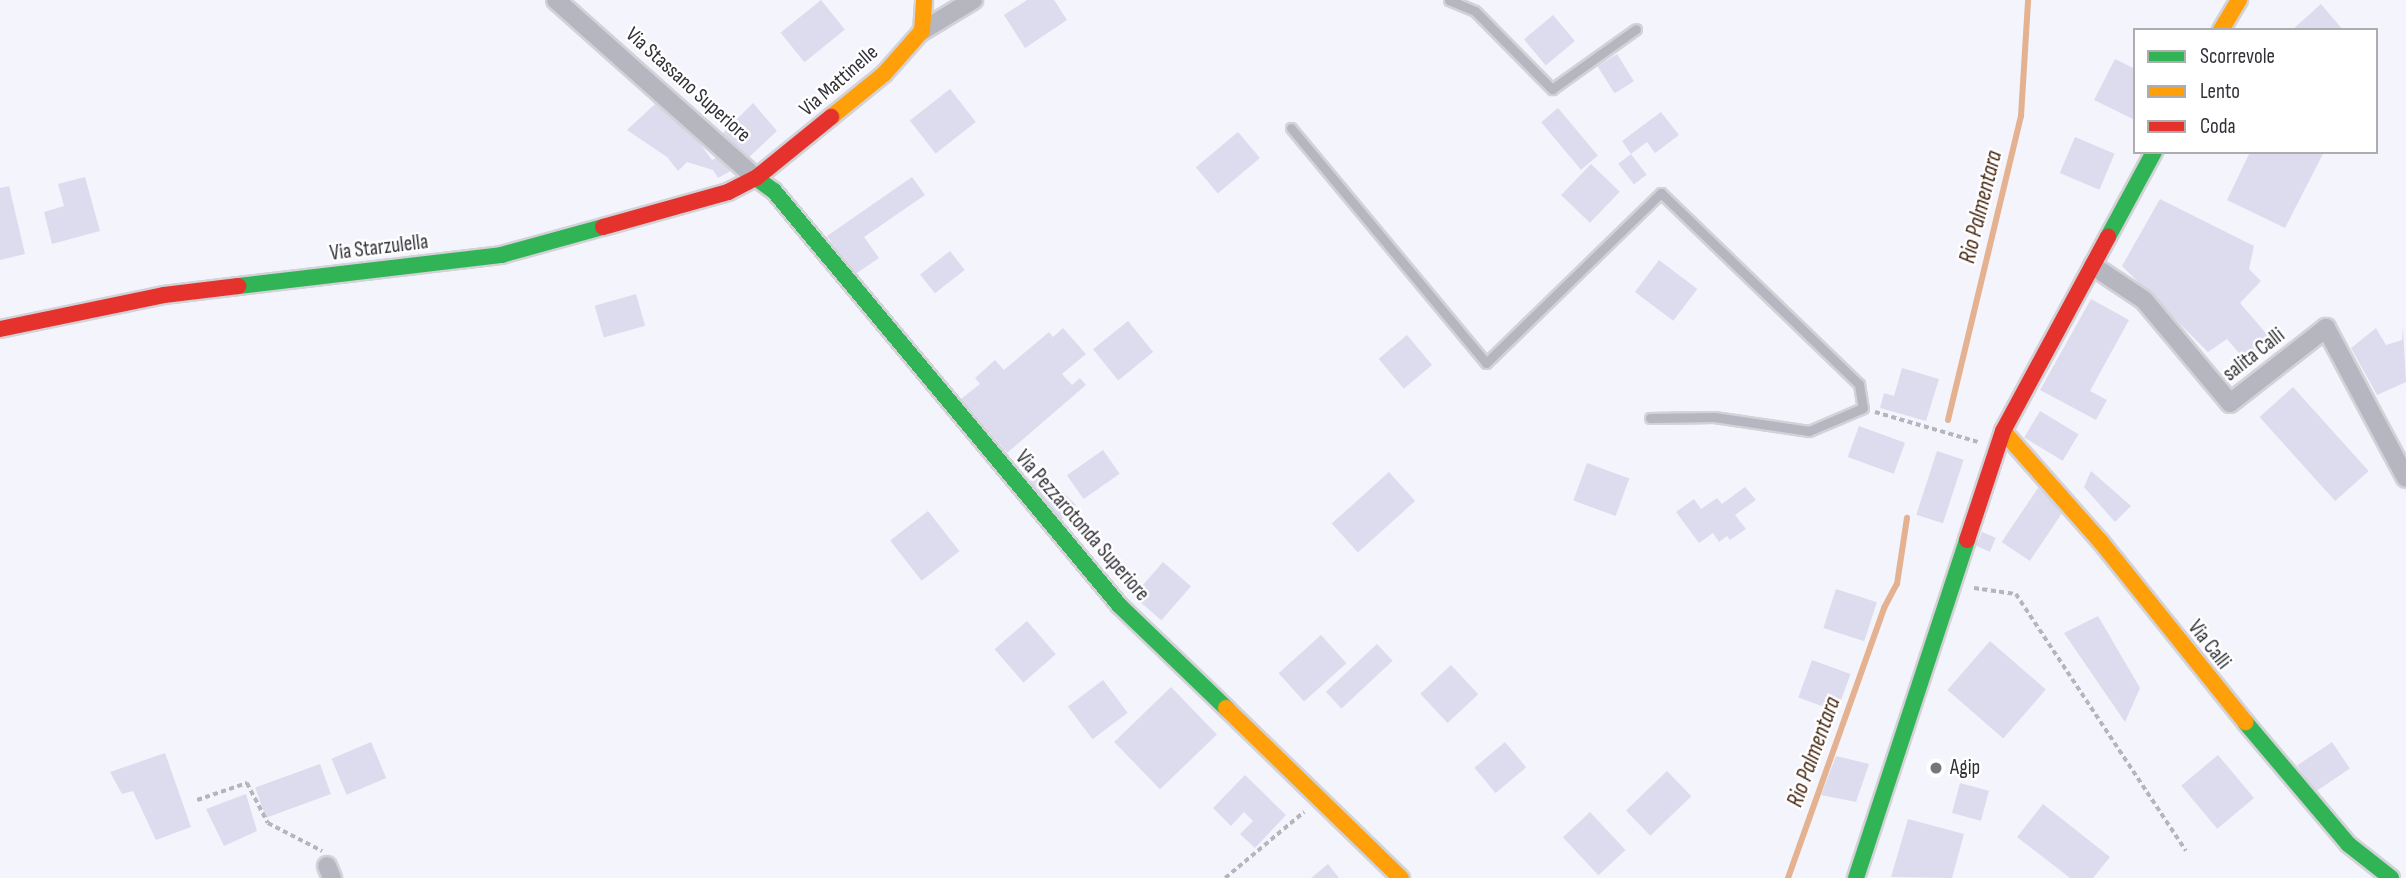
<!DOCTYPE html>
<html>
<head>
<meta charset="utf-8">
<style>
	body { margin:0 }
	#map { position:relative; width:2406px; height:878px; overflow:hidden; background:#f4f4fc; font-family:"Sofia Sans Condensed",sans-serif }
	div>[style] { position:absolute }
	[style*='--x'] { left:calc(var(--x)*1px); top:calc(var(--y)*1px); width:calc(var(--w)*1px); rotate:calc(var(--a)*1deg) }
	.stream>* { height:6px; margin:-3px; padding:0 3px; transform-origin:3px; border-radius:3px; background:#e4b290 }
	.building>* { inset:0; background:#dddcef; transform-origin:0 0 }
	.path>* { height:3.5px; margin-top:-1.75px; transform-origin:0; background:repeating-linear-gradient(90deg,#b5b5be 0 5px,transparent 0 8.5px) }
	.roads { filter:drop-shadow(2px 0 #d2d2d8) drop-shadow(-2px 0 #d2d2d8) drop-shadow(0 2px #d2d2d8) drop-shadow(0 -2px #d2d2d8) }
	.lane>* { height:9px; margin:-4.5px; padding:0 4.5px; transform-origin:4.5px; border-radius:4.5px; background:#b6b6c0 }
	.street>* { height:18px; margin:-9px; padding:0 9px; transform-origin:9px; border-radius:9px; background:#b6b6c0 }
	.fast>* { height:16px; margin:-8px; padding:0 8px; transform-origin:8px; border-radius:8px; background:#30b455 }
	.slow>* { height:16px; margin:-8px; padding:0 8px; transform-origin:8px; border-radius:8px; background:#ff9f0a }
	.jam>* { height:16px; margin:-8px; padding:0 8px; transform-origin:8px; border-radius:8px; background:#e5322d }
	.dots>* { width:19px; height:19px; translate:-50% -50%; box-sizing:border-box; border:4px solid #fff; border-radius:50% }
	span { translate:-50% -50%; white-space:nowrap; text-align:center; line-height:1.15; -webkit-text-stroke:5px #fff; paint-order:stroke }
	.street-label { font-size:21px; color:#313138 }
	.poi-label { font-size:21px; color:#313138 }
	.left { translate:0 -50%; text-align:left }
	.water-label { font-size:23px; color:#462812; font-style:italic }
	.legend { position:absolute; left:2133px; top:28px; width:245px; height:126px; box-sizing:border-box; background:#fff; border:2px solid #adadaf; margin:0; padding:9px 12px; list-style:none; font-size:21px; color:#313138 }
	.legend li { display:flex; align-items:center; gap:14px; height:35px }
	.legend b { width:35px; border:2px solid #adadaf }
</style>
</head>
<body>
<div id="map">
	<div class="stream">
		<i style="--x:1948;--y:420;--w:313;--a:-76.5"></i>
		<i style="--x:2021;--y:116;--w:116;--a:-86.5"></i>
		<i style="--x:1788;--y:878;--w:287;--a:-70.4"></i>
		<i style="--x:1884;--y:608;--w:27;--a:-62"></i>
		<i style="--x:1897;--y:584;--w:67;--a:-81.4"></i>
	</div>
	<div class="building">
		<i style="left:821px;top:0;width:38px;height:52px;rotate:51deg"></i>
		<i style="clip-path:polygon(1027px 0,1054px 0,1067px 20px,1025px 48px,1004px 15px)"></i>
		<i style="clip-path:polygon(2321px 4px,2343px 30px,2292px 30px)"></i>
		<i style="left:1553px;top:15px;width:34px;height:38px;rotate:50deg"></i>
		<i style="left:1617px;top:54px;width:32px;height:23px;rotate:58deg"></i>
		<i style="clip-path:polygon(2115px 59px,2135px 69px,2135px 120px,2094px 100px)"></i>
		<i style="left:950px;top:89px;width:42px;height:51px;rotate:52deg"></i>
		<i style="clip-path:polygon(753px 103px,777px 131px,746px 160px,719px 137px)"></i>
		<i style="clip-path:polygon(655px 104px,693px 134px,712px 160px,724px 154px,734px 169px,718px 178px,713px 170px,687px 162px,678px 171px,667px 157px,627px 130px)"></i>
		<i style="left:1558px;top:108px;width:62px;height:22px;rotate:50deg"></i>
		<i style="clip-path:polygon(1661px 112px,1679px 135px,1655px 153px,1647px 142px,1631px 154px,1622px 141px)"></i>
		<i style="left:1238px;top:132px;width:34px;height:55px;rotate:50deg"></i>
		<i style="left:2075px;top:137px;width:43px;height:39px;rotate:23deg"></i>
		<i style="clip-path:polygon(2250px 152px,2324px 152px,2285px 228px,2227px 200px)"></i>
		<i style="left:1631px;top:154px;width:26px;height:16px;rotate:53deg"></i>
		<i style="left:1591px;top:164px;width:40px;height:43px;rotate:44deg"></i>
		<i style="clip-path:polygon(85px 177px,100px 231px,52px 244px,44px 212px,64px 206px,58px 184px)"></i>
		<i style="clip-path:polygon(912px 177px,925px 195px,864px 237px,879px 258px,854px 275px,827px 236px)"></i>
		<i style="clip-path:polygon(9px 186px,25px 254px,0 260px,0 188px)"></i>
		<i style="clip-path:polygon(2160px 199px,2254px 246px,2249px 269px,2261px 281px,2240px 303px,2271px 339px,2245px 360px,2227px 339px,2208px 352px,2122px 266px)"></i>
		<i style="left:950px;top:251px;width:24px;height:38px;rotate:52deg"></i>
		<i style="left:1659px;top:260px;width:48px;height:40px;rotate:37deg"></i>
		<i style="left:636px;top:294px;width:33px;height:43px;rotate:74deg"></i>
		<i style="clip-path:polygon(2091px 299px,2129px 320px,2090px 391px,2107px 400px,2096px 420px,2040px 390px)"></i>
		<i style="left:1128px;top:321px;width:40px;height:45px;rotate:51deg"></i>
		<i style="clip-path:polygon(2403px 327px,2406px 382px,2377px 395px,2351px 348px,2376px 328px,2386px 345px,2402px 340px)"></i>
		<i style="clip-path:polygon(1063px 328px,1086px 354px,1062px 374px,1072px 385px,1080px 378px,1086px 385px,1007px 453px,961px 399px,980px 384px,975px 378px,995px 360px,1004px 370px,1049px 332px,1053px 337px)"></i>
		<i style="left:1407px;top:335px;width:39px;height:37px;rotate:50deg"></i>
		<i style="clip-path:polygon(1902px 368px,1939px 379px,1926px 421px,1880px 408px,1884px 393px,1894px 396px)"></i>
		<i style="left:2293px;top:387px;width:113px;height:45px;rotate:48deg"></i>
		<i style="left:2040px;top:411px;width:45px;height:31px;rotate:31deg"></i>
		<i style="left:1859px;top:426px;width:49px;height:33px;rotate:20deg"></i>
		<i style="left:1103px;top:450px;width:29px;height:44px;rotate:55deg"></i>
		<i style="left:1937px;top:451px;width:28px;height:67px;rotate:18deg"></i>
		<i style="left:1587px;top:463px;width:45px;height:40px;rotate:20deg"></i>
		<i style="left:1040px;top:470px;width:50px;height:25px;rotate:44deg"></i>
		<i style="clip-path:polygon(2091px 471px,2131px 506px,2115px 522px,2084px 487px)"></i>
		<i style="left:1389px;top:472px;width:39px;height:77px;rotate:48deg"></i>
		<i style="clip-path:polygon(1745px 487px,1756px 500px,1735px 515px,1746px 529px,1730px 540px,1727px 536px,1719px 542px,1713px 533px,1699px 543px,1676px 512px,1694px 499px,1701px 509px,1717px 498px,1722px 504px)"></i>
		<i style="left:2038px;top:488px;width:34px;height:65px;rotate:34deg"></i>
		<i style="left:928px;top:511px;width:51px;height:48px;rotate:52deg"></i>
		<i style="left:1982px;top:532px;width:15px;height:15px;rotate:23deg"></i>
		<i style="left:1163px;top:562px;width:37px;height:45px;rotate:41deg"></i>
		<i style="left:1836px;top:589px;width:43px;height:41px;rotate:18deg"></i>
		<i style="clip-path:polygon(2098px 616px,2140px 688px,2125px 722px,2064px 633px)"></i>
		<i style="left:1027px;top:621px;width:44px;height:43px;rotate:49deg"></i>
		<i style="left:1321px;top:635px;width:38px;height:57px;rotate:48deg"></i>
		<i style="left:1990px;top:641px;width:74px;height:65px;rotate:41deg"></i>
		<i style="left:1377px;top:644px;width:23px;height:70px;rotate:47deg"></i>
		<i style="left:1812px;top:660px;width:41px;height:40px;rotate:20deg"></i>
		<i style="left:1451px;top:665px;width:40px;height:42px;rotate:47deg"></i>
		<i style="left:1103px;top:680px;width:41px;height:44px;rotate:53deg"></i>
		<i style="left:1171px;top:687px;width:66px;height:79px;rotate:46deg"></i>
		<i style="left:371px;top:742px;width:39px;height:43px;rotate:67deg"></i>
		<i style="left:1505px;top:742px;width:33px;height:40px;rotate:50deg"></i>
		<i style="left:2332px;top:742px;width:32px;height:42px;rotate:56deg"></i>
		<i style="clip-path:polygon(165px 753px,191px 827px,156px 840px,133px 791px,122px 794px,110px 772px)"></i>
		<i style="left:2218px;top:755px;width:56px;height:48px;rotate:50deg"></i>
		<i style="clip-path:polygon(1836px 756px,1869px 764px,1856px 802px,1821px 795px)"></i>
		<i style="left:320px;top:764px;width:32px;height:69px;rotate:70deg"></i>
		<i style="left:1667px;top:771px;width:35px;height:57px;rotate:46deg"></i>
		<i style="clip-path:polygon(1245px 775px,1286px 815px,1255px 848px,1240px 834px,1253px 821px,1244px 812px,1231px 826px,1213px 808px)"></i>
		<i style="left:1960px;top:783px;width:30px;height:31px;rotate:15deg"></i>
		<i style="clip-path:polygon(246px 794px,257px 831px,224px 846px,206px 809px)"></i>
		<i style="clip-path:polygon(2043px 804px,2110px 857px,2093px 878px,2070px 878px,2017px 837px)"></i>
		<i style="left:1590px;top:812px;width:52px;height:37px;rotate:47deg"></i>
		<i style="clip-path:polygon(1908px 819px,1964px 834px,1952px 878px,1891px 877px)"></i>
		<i style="clip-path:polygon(1328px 864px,1339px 878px,1311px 878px)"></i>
	</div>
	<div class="path">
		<i style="--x:1875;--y:412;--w:107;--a:16.2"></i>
		<i style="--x:1974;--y:588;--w:42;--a:8.1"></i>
		<i style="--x:2016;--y:594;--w:308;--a:56.5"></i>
		<i style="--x:197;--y:800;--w:53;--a:-18.8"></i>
		<i style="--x:247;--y:783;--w:45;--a:62.3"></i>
		<i style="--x:268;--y:823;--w:61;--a:27.4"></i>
		<i style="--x:1225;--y:878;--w:103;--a:-39.9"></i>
	</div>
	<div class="roads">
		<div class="lane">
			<i style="--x:1449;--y:0;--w:28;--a:23"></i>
			<i style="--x:1475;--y:11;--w:110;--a:45.4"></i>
			<i style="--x:1552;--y:89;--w:103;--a:-35.5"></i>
			<i style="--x:1291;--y:128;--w:305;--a:50.3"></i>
			<i style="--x:1486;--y:363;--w:244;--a:-44.2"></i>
			<i style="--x:1661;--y:193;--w:275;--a:44"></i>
			<i style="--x:1859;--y:384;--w:24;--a:81"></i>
			<i style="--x:1863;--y:408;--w:59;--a:156.9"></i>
			<i style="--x:1809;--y:431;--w:96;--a:-171.6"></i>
			<i style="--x:1714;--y:417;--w:64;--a:179.1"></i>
		</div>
		<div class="street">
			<i style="--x:556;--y:0;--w:268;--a:41.7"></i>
			<i style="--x:922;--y:31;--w:60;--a:-31.3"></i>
			<i style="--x:2093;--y:266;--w:61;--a:33.7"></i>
			<i style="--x:2144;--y:300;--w:134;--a:50.1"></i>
			<i style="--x:2230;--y:403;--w:122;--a:-38"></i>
			<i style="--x:2326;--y:328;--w:170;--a:61.9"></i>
			<i style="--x:327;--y:866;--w:13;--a:67"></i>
		</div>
		<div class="fast">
			<i style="--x:756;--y:178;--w:22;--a:36"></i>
			<i style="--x:774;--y:191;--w:539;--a:50.19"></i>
			<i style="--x:1119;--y:605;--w:149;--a:43.9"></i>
			<i style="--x:2108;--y:237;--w:97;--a:-61.6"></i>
			<i style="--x:238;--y:286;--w:265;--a:-6.7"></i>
			<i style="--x:501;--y:255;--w:106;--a:-15.4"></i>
			<i style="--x:2245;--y:722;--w:160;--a:49.8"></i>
			<i style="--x:2348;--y:844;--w:55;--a:38.3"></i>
			<i style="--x:1856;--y:878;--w:356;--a:-71.8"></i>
		</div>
		<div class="slow">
			<i style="--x:2221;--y:30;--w:35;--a:-59"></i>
			<i style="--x:831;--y:117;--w:68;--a:-39.1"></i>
			<i style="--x:884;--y:74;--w:57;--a:-48.5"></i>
			<i style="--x:922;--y:31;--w:31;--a:-86"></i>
			<i style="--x:2003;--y:431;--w:148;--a:48.6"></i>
			<i style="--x:2101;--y:542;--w:231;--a:51.3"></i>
			<i style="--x:1226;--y:708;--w:244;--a:44.2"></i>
		</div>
		<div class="jam">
			<i style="--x:603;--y:227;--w:130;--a:-15.6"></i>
			<i style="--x:728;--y:192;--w:31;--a:-27"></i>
			<i style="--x:756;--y:178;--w:97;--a:-39.1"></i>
			<i style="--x:0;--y:329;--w:167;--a:-11.7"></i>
			<i style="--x:164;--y:295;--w:75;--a:-6.9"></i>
			<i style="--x:1967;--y:540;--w:115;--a:-71.7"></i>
			<i style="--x:2003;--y:431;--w:221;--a:-61.6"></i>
		</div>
	</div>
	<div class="dots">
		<i style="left:1936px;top:768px;background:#75757d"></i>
	</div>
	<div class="street-label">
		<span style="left:839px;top:81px;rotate:-41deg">Via Mattinelle</span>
		<span style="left:688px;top:85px;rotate:42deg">Via Stassano Superiore</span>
		<span style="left:379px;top:248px;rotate:-7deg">Via Starzulella</span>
		<span style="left:2254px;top:355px;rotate:-38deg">salita Calli</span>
		<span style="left:1082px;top:526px;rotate:49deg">Via Pezzarotonda Superiore</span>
		<span style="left:2209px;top:645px;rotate:52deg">Via Calli</span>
	</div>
	<div class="poi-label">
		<span class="left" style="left:1950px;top:768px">Agip</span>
	</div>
	<div class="water-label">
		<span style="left:1981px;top:207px;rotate:-76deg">Rio Palmentara</span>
		<span style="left:1814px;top:752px;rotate:-70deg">Rio Palmentara</span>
	</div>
	<ul class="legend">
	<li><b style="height:9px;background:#30b455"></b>Scorrevole</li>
	<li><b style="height:9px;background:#ff9f0a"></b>Lento</li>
	<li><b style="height:9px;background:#e5322d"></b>Coda</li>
	</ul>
</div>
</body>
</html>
